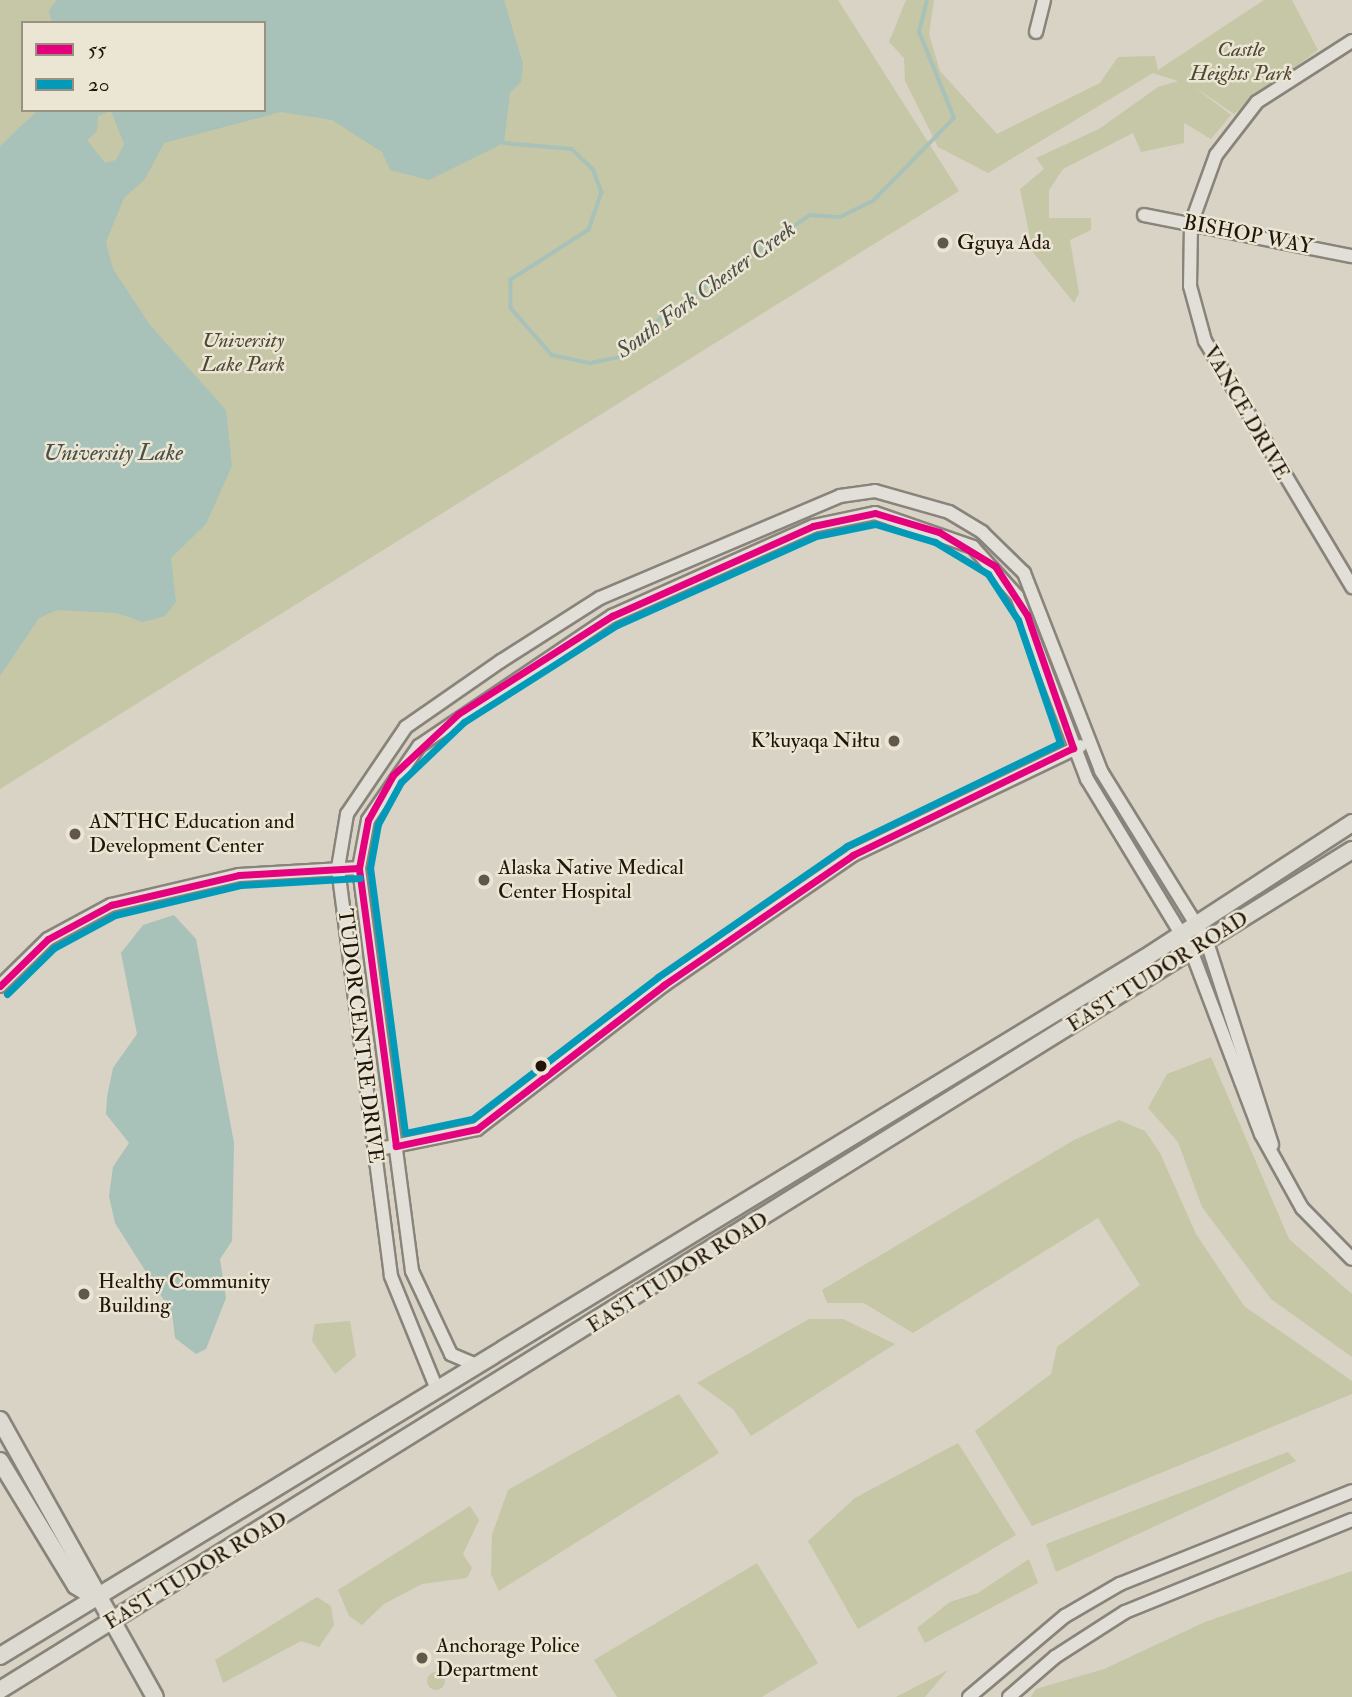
<!DOCTYPE html>
<html>
<head>
<meta charset="utf-8">
<style>
	body { margin:0 }
	#map { position:relative; width:1352px; height:1697px; overflow:hidden; background:#d8d3c4; font-family:"IM FELL Double Pica",serif }
	div>[style] { position:absolute }
	[style*='--x'] { left:calc(var(--x)*1px); top:calc(var(--y)*1px); width:calc(var(--w)*1px); rotate:calc(var(--a)*1deg) }
	.green>* { inset:0; background:#c5c7a7 }
	.round { border-radius:50% }
	.water>* { inset:0; background:#a8c1b9 }
	.stream>* { height:3.5px; margin:-1.75px; padding:0 1.75px; transform-origin:1.75px; border-radius:1.75px; background:#a8c1b9 }
	.roads { filter:drop-shadow(2px 0 #89847b) drop-shadow(-2px 0 #89847b) drop-shadow(0 2px #89847b) drop-shadow(0 -2px #89847b) }
	.minor>* { height:12px; margin:-6px; padding:0 6px; transform-origin:6px; border-radius:6px; background:#e1dfd8 }
	.major>* { height:16px; margin:-8px; padding:0 8px; transform-origin:8px; border-radius:8px; background:#dddad1 }
	.bus-1>* { height:7px; margin:-3.5px; padding:0 3.5px; transform-origin:3.5px; border-radius:3.5px; background:#e5007d }
	.bus-2>* { height:7px; margin:-3.5px; padding:0 3.5px; transform-origin:3.5px; border-radius:3.5px; background:#039aba }
	.dots>* { width:19px; height:19px; translate:-50% -50%; box-sizing:border-box; border:4px solid #ebe5d3; border-radius:50% }
	span { translate:-50% -50%; white-space:nowrap; text-align:center; line-height:1.15; -webkit-text-stroke:5px #ebe5d3; paint-order:stroke }
	.park-label { font-size:21px; color:#4d4733; font-style:italic }
	.street-label { font-size:21px; color:#21140b }
	.poi-label { font-size:21px; color:#21140b }
	.left { translate:0 -50%; text-align:left }
	.right { translate:-100% -50%; text-align:right }
	.water-label { font-size:23px; color:#494e46; font-style:italic }
	.legend { position:absolute; left:21px; top:21px; width:245px; height:91px; box-sizing:border-box; background:#ebe5d3; border:2px solid #9a9183; margin:0; padding:9px 12px; list-style:none; font-size:21px; color:#21140b }
	.legend li { display:flex; align-items:center; gap:14px; height:35px }
	.legend b { width:35px; border:2px solid #9a9183 }
</style>
</head>
<body>
<div id="map">
	<div class="green">
		<i style="clip-path:polygon(evenodd,0 0,838px 0,959px 191px,0 789px,0 0,23px 23px,264px 23px,264px 110px,23px 110px,23px 23px)"></i>
		<i style="clip-path:polygon(906px 0,934px 0,929px 34px,940px 71px,997px 134px,1100px 83px,1118px 57px,1155px 56px,1158px 70px,1264px 0,1292px 0,1318px 50px,1234px 114px,1193px 86px,1231px 115px,1211px 139px,1184px 123px,1184px 143px,1141px 152px,1133px 133px,1063px 169px,1049px 190px,1049px 218px,1091px 218px,1091px 230px,1070px 240px,1079px 293px,1074px 303px,1033px 252px,1020px 189px,1044px 169px,1036px 158px,1099px 129px,1158px 87px,1178px 81px,1153px 73px,988px 173px,938px 147px,905px 81px,904px 58px,889px 42px)"></i>
		<i style="clip-path:polygon(1211px 1057px,1289px 1239px,1352px 1294px,1352px 1357px,1271px 1299px,1202px 1207px,1178px 1142px,1148px 1108px,1167px 1074px)"></i>
		<i style="clip-path:polygon(1119px 1120px,1145px 1131px,1160px 1153px,1196px 1234px,1244px 1306px,1352px 1381px,1352px 1394px,1032px 1526px,975px 1431px,1051px 1374px,1057px 1347px,1140px 1285px,1098px 1218px,913px 1333px,864px 1303px,827px 1303px,822px 1290px,1074px 1140px)"></i>
		<i style="clip-path:polygon(809px 1319px,843px 1319px,895px 1344px,751px 1436px,733px 1409px,697px 1383px)"></i>
		<i style="clip-path:polygon(350px 1321px,356px 1356px,335px 1374px,312px 1341px,315px 1324px)"></i>
		<i style="clip-path:polygon(679px 1394px,719px 1453px,499px 1591px,491px 1574px,492px 1535px,508px 1490px)"></i>
		<i style="clip-path:polygon(958px 1443px,1016px 1535px,858px 1629px,808px 1541px,855px 1498px)"></i>
		<i style="clip-path:polygon(1288px 1452px,1296px 1461px,1056px 1572px,1046px 1544px)"></i>
		<i style="clip-path:polygon(470px 1506px,479px 1520px,463px 1554px,472px 1568px,467px 1578px,422px 1584px,384px 1604px,362px 1625px,349px 1616px,338px 1590px)"></i>
		<i style="clip-path:polygon(1029px 1559px,1038px 1583px,925px 1643px,917px 1628px,950px 1602px,978px 1593px)"></i>
		<i style="clip-path:polygon(757px 1563px,818px 1663px,762px 1697px,617px 1697px,594px 1660px)"></i>
		<i style="clip-path:polygon(1352px 1571px,1352px 1697px,1031px 1697px,1036px 1689px,1104px 1669px,1205px 1622px)"></i>
		<i style="clip-path:polygon(317px 1597px,331px 1606px,334px 1625px,319px 1647px,301px 1641px,223px 1683px,215px 1660px)"></i>
		<i style="clip-path:polygon(948px 1670px,925px 1697px,896px 1697px)"></i>
		<i class="round" style="left:427px;top:1672px;width:18px;height:18px"></i>
	</div>
	<div class="water">
		<i style="clip-path:polygon(evenodd,57px 0,504px 0,523px 64px,521px 82px,510px 93px,504px 143px,429px 180px,390px 170px,382px 152px,332px 120px,281px 112px,164px 143px,145px 179px,124px 198px,106px 242px,113px 269px,150px 325px,226px 410px,232px 466px,206px 524px,171px 558px,176px 602px,165px 616px,143px 622px,117px 613px,57px 610px,39px 618px,0 676px,0 146px,38px 110px,264px 110px,264px 23px,52px 23px,49px 10px,57px 0,111px 111px,124px 144px,116px 160px,105px 163px,87px 140px,97px 131px,98px 116px,111px 111px)"></i>
		<i style="clip-path:polygon(174px 915px,196px 939px,234px 1143px,232px 1241px,220px 1259px,226px 1298px,206px 1349px,196px 1354px,175px 1338px,172px 1313px,115px 1223px,109px 1196px,113px 1167px,129px 1143px,106px 1114px,107px 1097px,113px 1068px,137px 1034px,121px 953px,143px 925px)"></i>
	</div>
	<div class="stream">
		<i style="--x:504;--y:143;--w:68;--a:5"></i>
		<i style="--x:572;--y:149;--w:29;--a:44"></i>
		<i style="--x:593;--y:169;--w:25;--a:69"></i>
		<i style="--x:602;--y:192;--w:40;--a:108.9"></i>
		<i style="--x:589;--y:230;--w:93;--a:147.3"></i>
		<i style="--x:511;--y:280;--w:28;--a:90"></i>
		<i style="--x:511;--y:308;--w:62;--a:48.9"></i>
		<i style="--x:552;--y:355;--w:40;--a:12"></i>
		<i style="--x:591;--y:363;--w:30;--a:-12"></i>
		<i style="--x:620;--y:357;--w:59;--a:-43.6"></i>
		<i style="--x:663;--y:316;--w:178;--a:-34.5"></i>
		<i style="--x:810;--y:215;--w:30;--a:4"></i>
		<i style="--x:840;--y:217;--w:37;--a:-26"></i>
		<i style="--x:873;--y:201;--w:116;--a:-45.7"></i>
		<i style="--x:954;--y:118;--w:93;--a:-112.1"></i>
		<i style="--x:919;--y:32;--w:33;--a:-76"></i>
	</div>
	<div class="roads">
		<div class="minor">
			<i style="--x:1036;--y:32;--w:33;--a:-76"></i>
			<i style="--x:1352;--y:41;--w:113;--a:147.3"></i>
			<i style="--x:1257;--y:102;--w:67;--a:127.7"></i>
			<i style="--x:1216;--y:155;--w:73;--a:109.9"></i>
			<i style="--x:1191;--y:224;--w:62;--a:90.9"></i>
			<i style="--x:1190;--y:286;--w:57;--a:74.7"></i>
			<i style="--x:1205;--y:341;--w:287;--a:59.1"></i>
			<i style="--x:1144;--y:215;--w:212;--a:11.2"></i>
			<i style="--x:0;--y:986;--w:67;--a:-44.4"></i>
			<i style="--x:48;--y:939;--w:72;--a:-28.4"></i>
			<i style="--x:111;--y:905;--w:131;--a:-13.2"></i>
			<i style="--x:239;--y:875;--w:120;--a:-3.3"></i>
			<i style="--x:375;--y:1150;--w:104;--a:-11.6"></i>
			<i style="--x:477;--y:1129;--w:236;--a:-37.6"></i>
			<i style="--x:664;--y:985;--w:229;--a:-34.5"></i>
			<i style="--x:853;--y:855;--w:252;--a:-25.6"></i>
			<i style="--x:474;--y:1364;--w:25;--a:-157"></i>
			<i style="--x:451;--y:1354;--w:92;--a:-115.2"></i>
			<i style="--x:412;--y:1271;--w:406;--a:-97.5"></i>
			<i style="--x:359;--y:868;--w:49;--a:-79.4"></i>
			<i style="--x:368;--y:820;--w:90;--a:-55.4"></i>
			<i style="--x:419;--y:746;--w:233;--a:-34"></i>
			<i style="--x:612;--y:616;--w:220;--a:-24.1"></i>
			<i style="--x:813;--y:526;--w:63;--a:-11.8"></i>
			<i style="--x:875;--y:513;--w:104;--a:19.1"></i>
			<i style="--x:973;--y:547;--w:66;--a:48.1"></i>
			<i style="--x:1017;--y:596;--w:196;--a:69.1"></i>
			<i style="--x:1087;--y:779;--w:200;--a:58.7"></i>
			<i style="--x:1191;--y:950;--w:197;--a:69.2"></i>
			<i style="--x:1261;--y:1134;--w:85;--a:61"></i>
			<i style="--x:1302;--y:1208;--w:71;--a:45.6"></i>
			<i style="--x:436;--y:1387;--w:120;--a:-112.1"></i>
			<i style="--x:391;--y:1276;--w:411;--a:-97.4"></i>
			<i style="--x:338;--y:868;--w:55;--a:-80.5"></i>
			<i style="--x:347;--y:814;--w:105;--a:-55.9"></i>
			<i style="--x:406;--y:727;--w:116;--a:-34.8"></i>
			<i style="--x:501;--y:661;--w:117;--a:-32.5"></i>
			<i style="--x:600;--y:598;--w:261;--a:-23"></i>
			<i style="--x:840;--y:496;--w:35;--a:-8"></i>
			<i style="--x:875;--y:491;--w:77;--a:15.8"></i>
			<i style="--x:949;--y:512;--w:39;--a:31"></i>
			<i style="--x:982;--y:532;--w:59;--a:44.3"></i>
			<i style="--x:1024;--y:573;--w:212;--a:68.7"></i>
			<i style="--x:1101;--y:771;--w:201;--a:58.2"></i>
			<i style="--x:1207;--y:942;--w:213;--a:72.2"></i>
			<i style="--x:969;--y:1697;--w:126;--a:-40.2"></i>
			<i style="--x:1065;--y:1616;--w:64;--a:-30.2"></i>
			<i style="--x:1120;--y:1584;--w:250;--a:-21.8"></i>
			<i style="--x:1009;--y:1697;--w:61;--a:-41"></i>
			<i style="--x:1055;--y:1657;--w:83;--a:-32.7"></i>
			<i style="--x:1125;--y:1612;--w:245;--a:-22.1"></i>
		</div>
		<div class="major">
			<i style="--x:0;--y:1420;--w:317;--a:60.8"></i>
			<i style="--x:0;--y:1461;--w:146;--a:58.7"></i>
			<i style="--x:76;--y:1586;--w:21;--a:31"></i>
			<i style="--x:0;--y:1656;--w:1341;--a:-31.37"></i>
			<i style="--x:1145;--y:958;--w:247;--a:-33.1"></i>
			<i style="--x:0;--y:1690;--w:1592;--a:-31.85"></i>
		</div>
	</div>
	<div class="bus-1">
		<i style="--x:875;--y:513;--w:67;--a:16.5"></i>
		<i style="--x:939;--y:532;--w:66;--a:31.3"></i>
		<i style="--x:995;--y:566;--w:59;--a:56.9"></i>
		<i style="--x:1027;--y:615;--w:141;--a:70.9"></i>
		<i style="--x:1073;--y:748;--w:245;--a:154.1"></i>
		<i style="--x:853;--y:855;--w:229;--a:145.5"></i>
		<i style="--x:664;--y:985;--w:236;--a:142.4"></i>
		<i style="--x:477;--y:1129;--w:83;--a:168.1"></i>
		<i style="--x:396;--y:1146;--w:280;--a:-97.6"></i>
		<i style="--x:359;--y:868;--w:49;--a:-79.4"></i>
		<i style="--x:368;--y:820;--w:51;--a:-60.9"></i>
		<i style="--x:393;--y:775;--w:89;--a:-43.2"></i>
		<i style="--x:458;--y:714;--w:183;--a:-32.5"></i>
		<i style="--x:612;--y:616;--w:220;--a:-24.1"></i>
		<i style="--x:813;--y:526;--w:63;--a:-11.8"></i>
		<i style="--x:0;--y:986;--w:67;--a:-44.4"></i>
		<i style="--x:48;--y:939;--w:72;--a:-28.4"></i>
		<i style="--x:111;--y:905;--w:131;--a:-13.2"></i>
		<i style="--x:239;--y:875;--w:120;--a:-3.3"></i>
	</div>
	<div class="bus-2">
		<i style="--x:875;--y:524;--w:63;--a:16.7"></i>
		<i style="--x:935;--y:542;--w:62;--a:31.1"></i>
		<i style="--x:988;--y:574;--w:55;--a:56.9"></i>
		<i style="--x:1018;--y:620;--w:130;--a:71.1"></i>
		<i style="--x:1060;--y:743;--w:237;--a:154.2"></i>
		<i style="--x:847;--y:846;--w:230;--a:145.3"></i>
		<i style="--x:658;--y:977;--w:234;--a:142.6"></i>
		<i style="--x:472;--y:1119;--w:68;--a:168.2"></i>
		<i style="--x:405;--y:1133;--w:267;--a:-97.5"></i>
		<i style="--x:370;--y:868;--w:45;--a:-79.7"></i>
		<i style="--x:378;--y:824;--w:48;--a:-61.3"></i>
		<i style="--x:401;--y:782;--w:87;--a:-43.6"></i>
		<i style="--x:464;--y:722;--w:181;--a:-32.4"></i>
		<i style="--x:617;--y:625;--w:218;--a:-24.1"></i>
		<i style="--x:816;--y:536;--w:60;--a:-11.5"></i>
		<i style="--x:7;--y:994;--w:66;--a:-44.4"></i>
		<i style="--x:54;--y:948;--w:69;--a:-28.4"></i>
		<i style="--x:115;--y:915;--w:130;--a:-13.4"></i>
		<i style="--x:241;--y:885;--w:119;--a:-3.4"></i>
	</div>
	<div class="dots">
		<i style="left:943px;top:243px;background:#61574c"></i>
		<i style="left:894px;top:741px;background:#61574c"></i>
		<i style="left:75px;top:834px;background:#61574c"></i>
		<i style="left:484px;top:880px;background:#61574c"></i>
		<i style="left:541px;top:1066px;background:#21140b"></i>
		<i style="left:84px;top:1294px;background:#61574c"></i>
		<i style="left:422px;top:1658px;background:#61574c"></i>
	</div>
	<div class="park-label">
		<span style="left:1241px;top:62px">Castle<br>Heights Park</span>
		<span style="left:243px;top:353px">University<br>Lake Park</span>
	</div>
	<div class="street-label">
		<span style="left:1248px;top:235px;rotate:11deg">BISHOP WAY</span>
		<span style="left:1246px;top:413px;rotate:60deg">VANCE DRIVE</span>
		<span style="left:1158px;top:972px;rotate:-32deg">EAST TUDOR ROAD</span>
		<span style="left:360px;top:1036px;rotate:83deg">TUDOR CENTRE DRIVE</span>
		<span style="left:678px;top:1273px;rotate:-32deg">EAST TUDOR ROAD</span>
		<span style="left:196px;top:1571px;rotate:-31deg">EAST TUDOR ROAD</span>
	</div>
	<div class="poi-label">
		<span class="left" style="left:957px;top:243px">Gguya Ada</span>
		<span class="right" style="left:880px;top:741px">K’kuyaqa Niłtu</span>
		<span class="left" style="left:89px;top:834px">ANTHC Education and<br>Development Center</span>
		<span class="left" style="left:498px;top:880px">Alaska Native Medical<br>Center Hospital</span>
		<span class="left" style="left:98px;top:1294px">Healthy Community<br>Building</span>
		<span class="left" style="left:436px;top:1658px">Anchorage Police<br>Department</span>
	</div>
	<div class="water-label">
		<span style="left:706px;top:290px;rotate:-36deg">South Fork Chester Creek</span>
		<span style="left:113px;top:453px">University Lake</span>
	</div>
	<ul class="legend">
	<li><b style="height:9px;background:#e5007d"></b>55</li>
	<li><b style="height:9px;background:#039aba"></b>20</li>
	</ul>
</div>
</body>
</html>
